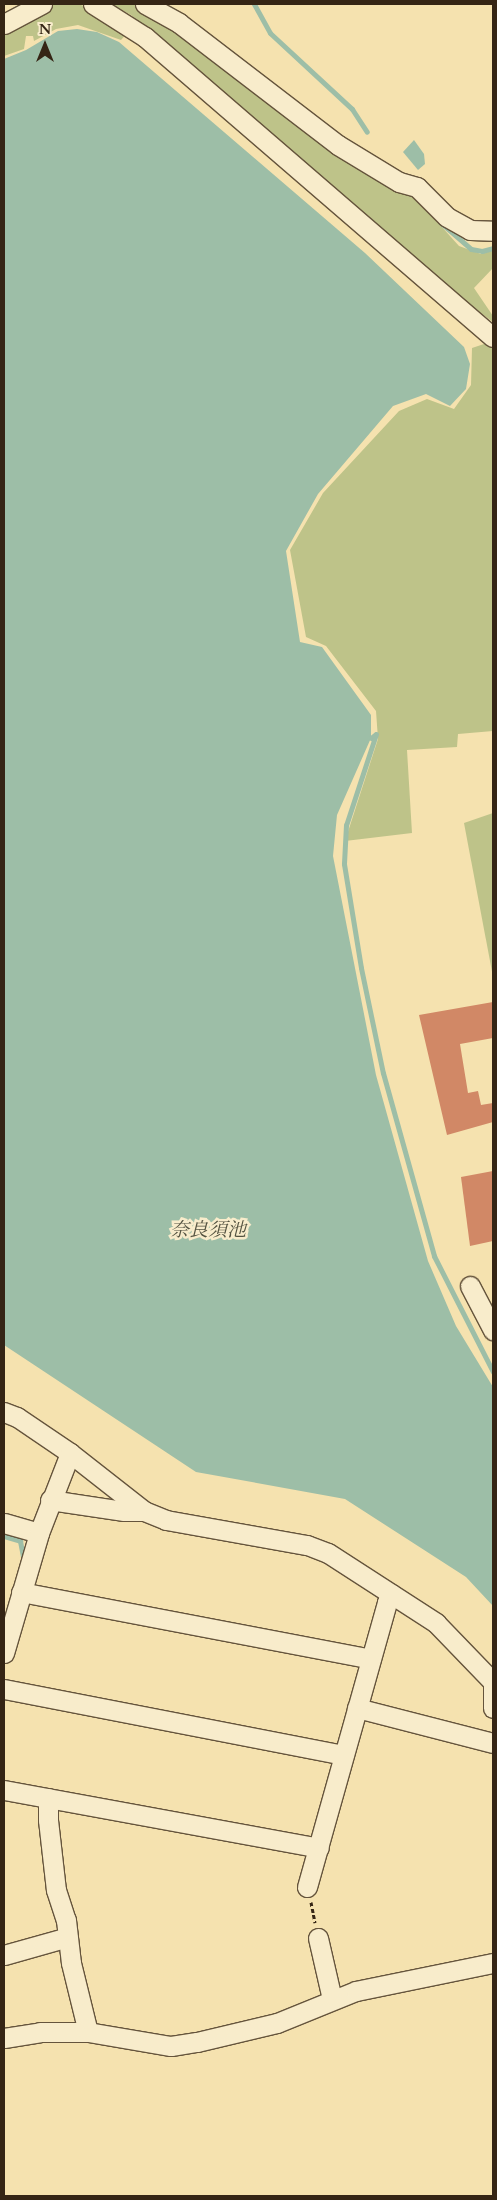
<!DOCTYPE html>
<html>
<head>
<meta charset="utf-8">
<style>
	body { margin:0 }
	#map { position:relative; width:497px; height:2200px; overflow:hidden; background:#f5e2af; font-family:Cardo,"Noto Serif JP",serif }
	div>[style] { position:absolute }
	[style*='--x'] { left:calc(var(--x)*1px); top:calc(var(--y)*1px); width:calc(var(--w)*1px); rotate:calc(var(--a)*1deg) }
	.green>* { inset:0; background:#bec389 }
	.water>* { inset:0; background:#9dbea7 }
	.stream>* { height:5px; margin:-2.5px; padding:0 2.5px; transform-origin:2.5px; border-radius:2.5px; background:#9dbea7 }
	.building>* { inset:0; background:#d18866 }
	.path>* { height:3px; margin-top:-1.5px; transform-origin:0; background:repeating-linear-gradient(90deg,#352515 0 4px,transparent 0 6.5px) }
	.roads { filter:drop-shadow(1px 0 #65543c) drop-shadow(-1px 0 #65543c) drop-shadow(0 1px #65543c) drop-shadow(0 -1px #65543c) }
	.street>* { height:19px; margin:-9.5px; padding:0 9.5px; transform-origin:9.5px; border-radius:9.5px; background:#f8eccb }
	span { translate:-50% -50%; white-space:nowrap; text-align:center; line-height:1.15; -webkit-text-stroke:5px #f8eccb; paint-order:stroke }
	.water-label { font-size:19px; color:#545341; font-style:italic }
	.frame { position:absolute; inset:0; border:5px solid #352515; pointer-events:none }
	.north { position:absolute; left:20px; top:20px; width:50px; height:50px; -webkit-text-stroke:4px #f8eccb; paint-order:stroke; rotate:0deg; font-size:14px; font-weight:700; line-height:20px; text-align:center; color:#352515 }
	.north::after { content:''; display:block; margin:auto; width:18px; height:22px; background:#352515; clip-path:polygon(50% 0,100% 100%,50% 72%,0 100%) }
</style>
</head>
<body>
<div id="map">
	<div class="green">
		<i style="clip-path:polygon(52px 4px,77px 4px,92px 8px,128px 32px,121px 40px,78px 25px,56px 29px,34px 41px,33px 36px,26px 36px,24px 49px,4px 56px,4px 34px)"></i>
		<i style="clip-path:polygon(111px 4px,136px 4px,413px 195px,459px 246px,481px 254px,493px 250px,493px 268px,474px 288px,493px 316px,493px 322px,451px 291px,131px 15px)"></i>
		<i style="clip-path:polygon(493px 341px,493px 731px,458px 734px,457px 747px,407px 750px,412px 833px,345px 841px,378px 739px,376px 711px,326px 646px,306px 637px,290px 550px,323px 493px,399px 411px,427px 399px,454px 409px,471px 385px,472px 348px)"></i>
		<i style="clip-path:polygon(493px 813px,493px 977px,464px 823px)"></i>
	</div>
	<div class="water">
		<i style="clip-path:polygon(77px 29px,97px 32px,119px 42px,365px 253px,464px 347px,470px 364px,466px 389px,450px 406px,426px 394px,393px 406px,318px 494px,286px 551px,300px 642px,322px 647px,371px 715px,371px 738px,337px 815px,333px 856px,376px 1075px,428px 1261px,456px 1326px,493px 1387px,493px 1606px,466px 1577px,345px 1499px,196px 1472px,4px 1345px,4px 59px,26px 50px,58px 31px)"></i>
		<i style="clip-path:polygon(414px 140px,424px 154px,425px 164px,418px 170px,403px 152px)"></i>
	</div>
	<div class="stream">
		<i style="--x:254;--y:4;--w:33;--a:61"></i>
		<i style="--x:270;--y:33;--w:112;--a:42.8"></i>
		<i style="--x:352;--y:109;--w:27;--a:57"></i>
		<i style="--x:440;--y:222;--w:41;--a:41.1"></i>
		<i style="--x:471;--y:249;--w:11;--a:10"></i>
		<i style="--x:482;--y:251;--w:11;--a:-15"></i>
		<i style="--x:371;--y:738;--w:6;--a:-39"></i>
		<i style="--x:376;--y:734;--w:96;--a:108.2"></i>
		<i style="--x:346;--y:825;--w:39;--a:93"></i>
		<i style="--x:344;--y:864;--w:105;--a:80.7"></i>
		<i style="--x:361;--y:968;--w:107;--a:78.2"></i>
		<i style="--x:383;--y:1073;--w:190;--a:74.4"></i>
		<i style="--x:434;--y:1256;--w:130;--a:63"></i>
		<i style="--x:4;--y:1536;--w:17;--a:17"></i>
		<i style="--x:20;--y:1541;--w:15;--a:79"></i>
	</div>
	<div class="building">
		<i style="clip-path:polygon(493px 1002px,493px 1038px,460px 1044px,468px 1093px,478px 1091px,481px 1105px,493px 1103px,493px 1122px,447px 1135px,419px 1015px)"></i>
		<i style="clip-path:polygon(493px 1171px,493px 1241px,470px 1246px,461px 1177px)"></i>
	</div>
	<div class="path">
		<i style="--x:311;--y:1902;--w:21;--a:79"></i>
	</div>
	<div class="roads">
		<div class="street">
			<i style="--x:93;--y:4;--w:62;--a:32.4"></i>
			<i style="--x:145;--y:37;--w:459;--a:40.8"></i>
			<i style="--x:145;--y:4;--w:39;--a:29"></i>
			<i style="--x:179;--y:23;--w:200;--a:37.5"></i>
			<i style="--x:338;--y:145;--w:71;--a:31.2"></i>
			<i style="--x:399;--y:182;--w:19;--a:16"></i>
			<i style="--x:417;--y:187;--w:42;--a:45"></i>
			<i style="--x:447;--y:217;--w:26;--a:29"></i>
			<i style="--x:470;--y:230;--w:23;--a:2"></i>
			<i style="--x:4;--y:24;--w:43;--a:-27.8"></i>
			<i style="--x:470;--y:1286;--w:50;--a:62.4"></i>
			<i style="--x:4;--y:1412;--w:14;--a:21"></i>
			<i style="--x:17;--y:1417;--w:64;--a:34.2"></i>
			<i style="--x:70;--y:1453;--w:94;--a:38.1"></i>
			<i style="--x:144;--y:1511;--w:24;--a:22"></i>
			<i style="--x:166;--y:1520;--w:143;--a:10.1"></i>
			<i style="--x:307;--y:1545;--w:22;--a:21"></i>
			<i style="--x:328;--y:1553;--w:129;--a:32.9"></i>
			<i style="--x:436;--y:1623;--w:82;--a:46"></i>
			<i style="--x:50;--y:1500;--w:75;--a:8.5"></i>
			<i style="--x:124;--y:1511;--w:20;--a:0"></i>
			<i style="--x:4;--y:1523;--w:36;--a:16"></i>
			<i style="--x:21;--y:1592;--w:356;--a:10.8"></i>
			<i style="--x:4;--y:1653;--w:125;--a:-73.7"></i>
			<i style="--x:39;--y:1533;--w:86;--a:-68.8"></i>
			<i style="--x:493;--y:1682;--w:26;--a:90"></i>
			<i style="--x:4;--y:1689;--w:346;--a:11"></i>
			<i style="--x:357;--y:1708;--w:140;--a:14.4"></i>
			<i style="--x:4;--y:1790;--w:320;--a:10.4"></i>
			<i style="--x:48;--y:1798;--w:22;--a:90"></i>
			<i style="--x:48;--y:1820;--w:70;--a:83.5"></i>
			<i style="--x:56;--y:1890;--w:32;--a:72"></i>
			<i style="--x:66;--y:1920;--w:43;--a:83.4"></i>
			<i style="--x:71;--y:1963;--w:71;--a:76.2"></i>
			<i style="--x:307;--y:1887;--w:296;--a:-74.3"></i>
			<i style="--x:387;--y:1602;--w:9;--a:-58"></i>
			<i style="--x:318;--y:1938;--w:63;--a:77.1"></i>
			<i style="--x:4;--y:1955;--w:66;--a:-15.7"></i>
			<i style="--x:4;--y:2038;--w:36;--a:-9"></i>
			<i style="--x:40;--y:2032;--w:48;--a:0"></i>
			<i style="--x:88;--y:2032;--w:84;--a:9.6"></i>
			<i style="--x:171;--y:2046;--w:26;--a:-9"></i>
			<i style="--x:197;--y:2042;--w:82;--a:-13.4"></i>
			<i style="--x:277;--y:2023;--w:85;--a:-22.1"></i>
			<i style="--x:356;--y:1991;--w:140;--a:-11.6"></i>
		</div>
	</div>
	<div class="water-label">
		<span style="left:208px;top:1231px">奈良須池</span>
	</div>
	<div class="frame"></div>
	<div class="north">N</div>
</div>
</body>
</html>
